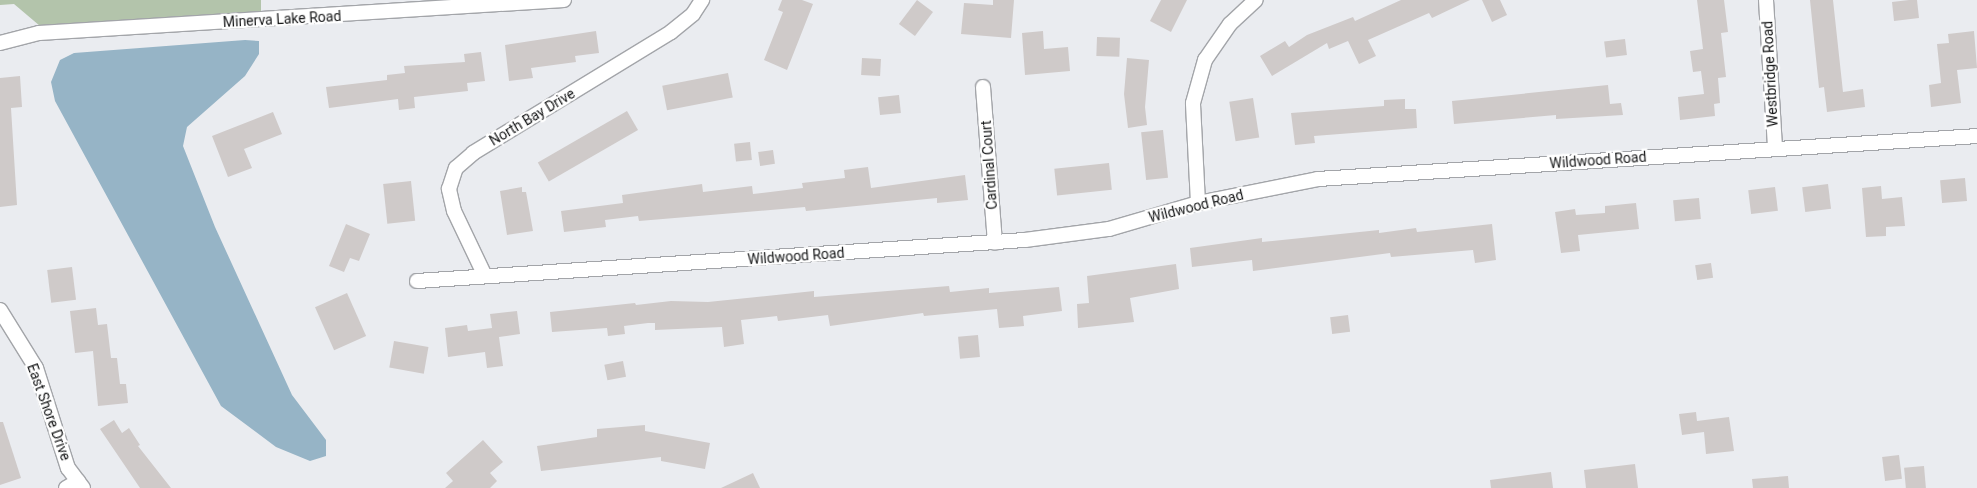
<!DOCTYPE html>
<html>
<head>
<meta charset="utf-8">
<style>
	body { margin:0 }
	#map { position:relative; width:1977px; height:488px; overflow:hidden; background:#eaecf0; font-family:Roboto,sans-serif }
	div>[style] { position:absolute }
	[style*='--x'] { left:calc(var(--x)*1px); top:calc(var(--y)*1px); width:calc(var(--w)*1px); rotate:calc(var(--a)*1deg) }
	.green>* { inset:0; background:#b3c4ab }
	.water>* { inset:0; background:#96b4c6 }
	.building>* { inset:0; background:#cfcac9; transform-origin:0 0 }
	.roads { filter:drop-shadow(1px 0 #a3a5a9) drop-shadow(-1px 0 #a3a5a9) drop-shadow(0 1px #a3a5a9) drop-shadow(0 -1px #a3a5a9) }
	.street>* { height:14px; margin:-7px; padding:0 7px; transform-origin:7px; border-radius:7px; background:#fff }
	span { translate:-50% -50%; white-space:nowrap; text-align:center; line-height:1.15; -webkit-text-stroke:4.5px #fff; paint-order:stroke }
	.street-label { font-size:14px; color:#141516 }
</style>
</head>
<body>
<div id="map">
	<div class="green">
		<i style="clip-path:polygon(0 0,261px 0,261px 12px,40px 26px,14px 4px,0 5px)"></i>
	</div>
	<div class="water">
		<i style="clip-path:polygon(245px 40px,259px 41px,259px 54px,245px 76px,187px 127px,183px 146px,215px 227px,292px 395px,326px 440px,326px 456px,310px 461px,276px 447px,221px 406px,55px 101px,51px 82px,60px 60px,74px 53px)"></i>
	</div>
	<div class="building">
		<i style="clip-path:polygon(782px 0,802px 0,813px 4px,787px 70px,764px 60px,783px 12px,778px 10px)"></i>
		<i style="left:917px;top:0;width:20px;height:30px;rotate:37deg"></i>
		<i style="clip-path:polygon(993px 0,1014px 0,1011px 38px,961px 34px,964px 3px,993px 5px)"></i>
		<i style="clip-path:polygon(1161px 0,1187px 0,1171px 32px,1150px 21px)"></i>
		<i style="clip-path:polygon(1401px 0,1470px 0,1432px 18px,1429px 13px,1368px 40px,1376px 56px,1359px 64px,1348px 41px,1329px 49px,1327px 43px,1272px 76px,1260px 56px,1285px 41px,1289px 47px,1307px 35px,1353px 17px,1355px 21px)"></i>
		<i style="clip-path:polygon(1482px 0,1500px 0,1507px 15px,1492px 22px)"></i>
		<i style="clip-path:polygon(1697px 0,1724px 0,1728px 32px,1721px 33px,1726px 77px,1718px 78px,1720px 103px,1714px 104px,1715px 116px,1680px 120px,1678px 97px,1704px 94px,1701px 71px,1693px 72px,1690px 51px,1703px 49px)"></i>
		<i style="clip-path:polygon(1810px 0,1833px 0,1843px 92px,1863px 89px,1865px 107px,1827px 112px,1824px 87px,1819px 88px)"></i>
		<i style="clip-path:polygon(1909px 0,1917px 0,1919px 18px,1894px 21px,1892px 2px)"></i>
		<i style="clip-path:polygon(596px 31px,599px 53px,575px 56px,576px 62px,531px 68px,533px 78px,509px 81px,505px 45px)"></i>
		<i style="clip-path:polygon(1043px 31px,1044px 49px,1068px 47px,1070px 71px,1025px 75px,1022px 33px)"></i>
		<i style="clip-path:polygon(1974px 31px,1977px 68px,1957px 70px,1961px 103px,1931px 107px,1929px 85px,1941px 83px,1937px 44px,1949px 43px,1948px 34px)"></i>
		<i style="left:1097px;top:37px;width:23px;height:19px;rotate:2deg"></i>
		<i style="left:1625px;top:39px;width:16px;height:21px;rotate:83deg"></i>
		<i style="clip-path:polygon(481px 52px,485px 81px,467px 83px,468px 91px,414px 97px,415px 108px,399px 110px,398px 99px,329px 108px,326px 87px,387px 80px,387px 75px,405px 73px,404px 66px,465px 62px,464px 54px)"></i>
		<i style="left:862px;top:58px;width:19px;height:17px;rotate:3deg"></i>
		<i style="clip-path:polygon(1127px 58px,1149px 60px,1145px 107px,1147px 125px,1128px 128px,1124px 94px)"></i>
		<i style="left:728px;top:73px;width:25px;height:67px;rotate:79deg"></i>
		<i style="clip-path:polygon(20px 76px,22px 107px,11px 108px,17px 205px,0 207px,0 78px)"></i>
		<i style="clip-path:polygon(1608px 85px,1610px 104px,1621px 103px,1623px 115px,1556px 119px,1556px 115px,1454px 124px,1452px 101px)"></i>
		<i style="left:899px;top:95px;width:18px;height:21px;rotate:84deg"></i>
		<i style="left:1253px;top:98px;width:40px;height:24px;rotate:81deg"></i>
		<i style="clip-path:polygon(1405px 99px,1405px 109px,1416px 109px,1417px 128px,1314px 136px,1315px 143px,1295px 145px,1291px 113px,1384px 106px,1384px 100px)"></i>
		<i style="left:627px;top:111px;width:22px;height:103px;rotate:60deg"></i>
		<i style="clip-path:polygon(273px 112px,282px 134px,244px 149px,252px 168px,228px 177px,212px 136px)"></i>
		<i style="left:1163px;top:130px;width:48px;height:22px;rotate:84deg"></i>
		<i style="left:750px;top:142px;width:18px;height:16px;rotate:84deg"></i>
		<i style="left:773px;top:150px;width:14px;height:15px;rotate:82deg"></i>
		<i style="left:1109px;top:163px;width:27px;height:55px;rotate:84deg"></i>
		<i style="clip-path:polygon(868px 167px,871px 188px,965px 175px,968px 200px,937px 203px,937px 198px,806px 211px,805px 207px,639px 221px,638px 216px,605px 220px,606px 227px,564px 232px,561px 211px,623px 203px,622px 195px,702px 184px,703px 192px,752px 186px,753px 194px,803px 188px,802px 183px,845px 178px,844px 170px)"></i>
		<i style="left:1965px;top:178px;width:23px;height:25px;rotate:85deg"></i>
		<i style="left:411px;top:181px;width:40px;height:28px;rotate:84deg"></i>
		<i style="left:1828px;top:184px;width:25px;height:26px;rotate:83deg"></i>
		<i style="clip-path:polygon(1881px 186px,1882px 199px,1902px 197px,1905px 226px,1886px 227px,1886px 236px,1866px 237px,1862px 188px)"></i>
		<i style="clip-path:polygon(522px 187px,522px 192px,526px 192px,533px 231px,507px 235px,500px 191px)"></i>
		<i style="left:1775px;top:187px;width:24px;height:27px;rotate:83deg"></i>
		<i style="left:1699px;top:198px;width:21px;height:26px;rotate:85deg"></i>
		<i style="clip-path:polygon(1636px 203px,1639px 229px,1578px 235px,1580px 251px,1561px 253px,1555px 212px,1575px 209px,1576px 215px,1605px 213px,1605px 206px)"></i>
		<i style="clip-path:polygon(346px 224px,370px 234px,359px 261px,350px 258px,344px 272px,329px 266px)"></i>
		<i style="clip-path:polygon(1492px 224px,1496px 260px,1475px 263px,1473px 250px,1391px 257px,1390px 253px,1253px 271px,1252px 260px,1192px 267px,1190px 248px,1262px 238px,1262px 242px,1379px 230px,1379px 233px,1416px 228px,1417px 232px)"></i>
		<i style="left:1711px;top:263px;width:15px;height:16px;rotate:82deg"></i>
		<i style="clip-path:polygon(1176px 264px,1179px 289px,1130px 298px,1134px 322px,1078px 328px,1077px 304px,1089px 303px,1087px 276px)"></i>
		<i style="left:72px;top:267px;width:33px;height:25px;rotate:83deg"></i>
		<i style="clip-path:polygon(949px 286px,950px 292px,989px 288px,989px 293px,1059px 287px,1062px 311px,1023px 316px,1024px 326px,999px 328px,997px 309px,924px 316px,923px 313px,830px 326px,828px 315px,778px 321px,777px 316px,741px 320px,744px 344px,724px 347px,722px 327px,655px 330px,655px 323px,648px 323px,624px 326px,625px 334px,608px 336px,607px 328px,552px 332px,550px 312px,635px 303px,636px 305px,671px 301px,708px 302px,814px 291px,814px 297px)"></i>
		<i style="left:347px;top:293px;width:47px;height:35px;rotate:66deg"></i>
		<i style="clip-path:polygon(96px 308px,98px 325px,107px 324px,111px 358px,117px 358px,120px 384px,126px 384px,128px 403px,98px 406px,93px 351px,75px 353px,70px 311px)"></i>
		<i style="clip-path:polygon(517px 311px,520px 334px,499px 337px,503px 366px,487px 368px,485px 352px,448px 357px,445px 328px,467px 325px,468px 331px,492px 328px,490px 314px)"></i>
		<i style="left:1348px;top:315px;width:17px;height:18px;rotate:83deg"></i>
		<i style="left:978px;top:335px;width:22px;height:20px;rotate:85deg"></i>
		<i style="left:394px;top:341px;width:35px;height:27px;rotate:10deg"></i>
		<i style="left:623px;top:361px;width:16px;height:19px;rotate:79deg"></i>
		<i style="clip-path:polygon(1696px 412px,1697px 421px,1729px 417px,1734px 451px,1706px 454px,1704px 432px,1682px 435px,1679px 414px)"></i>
		<i style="clip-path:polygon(114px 420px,122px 433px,129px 428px,140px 445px,138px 446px,171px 488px,140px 488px,100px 429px)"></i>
		<i style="clip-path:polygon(0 422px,3px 422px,21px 478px,0 485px)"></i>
		<i style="clip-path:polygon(645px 425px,645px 431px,710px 443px,705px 469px,661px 461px,661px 457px,541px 471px,537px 446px,597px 437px,597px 429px)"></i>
		<i style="clip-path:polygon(483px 440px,503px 462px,490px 473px,497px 481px,490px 488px,445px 488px,453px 481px,446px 473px)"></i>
		<i style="left:1899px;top:455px;width:24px;height:17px;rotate:83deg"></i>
		<i style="clip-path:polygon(1635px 464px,1638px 488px,1586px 488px,1584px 470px)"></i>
		<i style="left:1924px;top:466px;width:22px;height:20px;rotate:85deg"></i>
		<i style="clip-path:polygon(1551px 472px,1553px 488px,1491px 488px,1490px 480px)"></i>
		<i style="clip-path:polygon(753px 473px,760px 488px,721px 488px)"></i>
		<i style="clip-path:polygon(1788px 476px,1789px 488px,1753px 488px,1752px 479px)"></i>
	</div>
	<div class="roads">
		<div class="street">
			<i style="--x:1766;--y:0;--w:149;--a:86.5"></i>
			<i style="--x:0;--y:43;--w:40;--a:-14.4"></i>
			<i style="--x:39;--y:33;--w:526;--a:-3.6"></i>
			<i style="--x:983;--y:87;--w:156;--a:85.6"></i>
			<i style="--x:1198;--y:203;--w:100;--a:-92.9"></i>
			<i style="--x:1193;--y:103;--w:45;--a:-74.4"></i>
			<i style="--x:1205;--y:60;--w:44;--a:-55.2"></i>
			<i style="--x:1230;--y:24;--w:35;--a:-43"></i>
			<i style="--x:485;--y:276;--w:72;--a:-115.5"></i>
			<i style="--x:454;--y:211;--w:23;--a:-103"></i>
			<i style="--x:449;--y:189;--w:22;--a:-72"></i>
			<i style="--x:456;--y:168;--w:23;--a:-41"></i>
			<i style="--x:473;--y:153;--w:232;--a:-31.4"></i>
			<i style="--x:671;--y:32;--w:28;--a:-39"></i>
			<i style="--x:693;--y:14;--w:17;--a:-57"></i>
			<i style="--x:417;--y:281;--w:609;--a:-3.86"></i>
			<i style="--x:1025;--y:240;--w:85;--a:-7.5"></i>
			<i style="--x:1109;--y:229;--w:93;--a:-16.3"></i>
			<i style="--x:1198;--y:203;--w:122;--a:-11.3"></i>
			<i style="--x:1318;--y:179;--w:660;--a:-3.73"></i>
			<i style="--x:0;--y:310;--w:68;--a:58.2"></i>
			<i style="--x:36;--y:368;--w:105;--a:72.3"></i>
			<i style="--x:68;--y:468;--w:25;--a:53"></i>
			<i style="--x:66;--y:488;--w:14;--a:-30"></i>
		</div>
	</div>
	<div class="street-label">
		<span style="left:282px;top:19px;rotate:-3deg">Minerva Lake Road</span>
		<span style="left:1770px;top:74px;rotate:-93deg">Westbridge Road</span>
		<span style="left:532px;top:117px;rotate:-31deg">North Bay Drive</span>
		<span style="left:1598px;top:160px;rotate:-4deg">Wildwood Road</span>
		<span style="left:989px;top:165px;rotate:-94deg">Cardinal Court</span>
		<span style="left:1196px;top:206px;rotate:-14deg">Wildwood Road</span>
		<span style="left:796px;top:256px;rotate:-4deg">Wildwood Road</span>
		<span style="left:49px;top:412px;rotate:70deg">East Shore Drive</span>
	</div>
</div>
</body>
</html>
